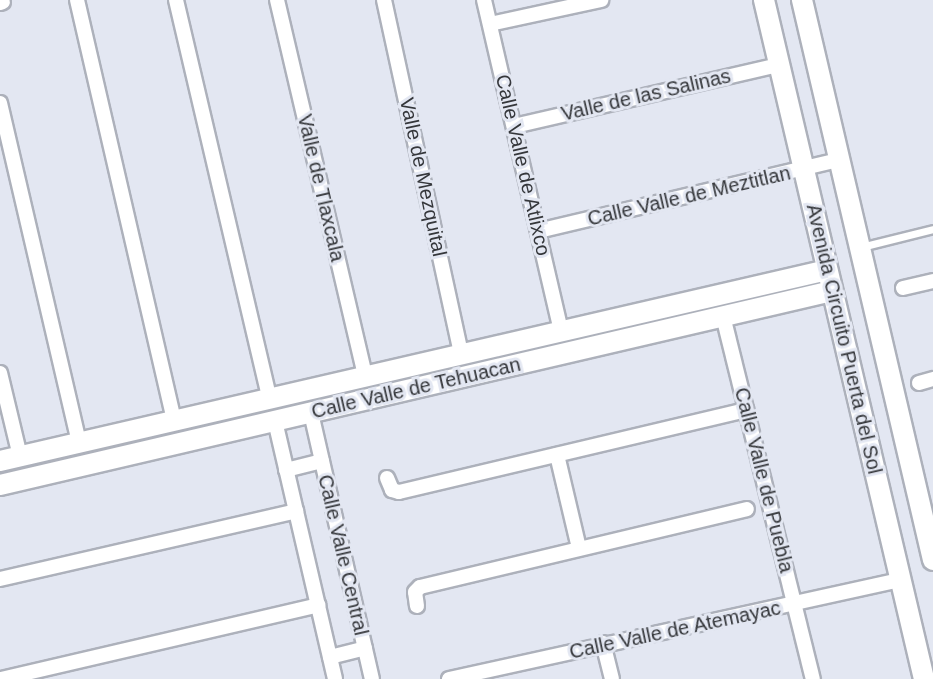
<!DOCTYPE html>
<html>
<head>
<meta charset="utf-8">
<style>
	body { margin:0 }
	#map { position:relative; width:933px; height:679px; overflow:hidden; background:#e3e7f2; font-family:Arial,sans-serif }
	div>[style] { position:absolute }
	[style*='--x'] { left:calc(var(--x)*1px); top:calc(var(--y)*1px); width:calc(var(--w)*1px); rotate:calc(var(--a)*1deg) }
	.roads { filter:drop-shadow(2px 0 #adb1bb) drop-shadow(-2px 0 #adb1bb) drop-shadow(0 2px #adb1bb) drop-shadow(0 -2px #adb1bb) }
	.lane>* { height:7px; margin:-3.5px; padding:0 3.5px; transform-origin:3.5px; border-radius:3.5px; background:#fff }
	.street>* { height:14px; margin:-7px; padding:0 7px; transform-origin:7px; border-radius:7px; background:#fff }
	.secondary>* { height:20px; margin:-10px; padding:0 10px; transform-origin:10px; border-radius:10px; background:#fff }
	span { translate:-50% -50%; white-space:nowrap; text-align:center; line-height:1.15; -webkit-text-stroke:6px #e3e7f2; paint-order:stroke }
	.street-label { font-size:20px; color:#35373b }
</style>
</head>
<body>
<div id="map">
	<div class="roads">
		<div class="lane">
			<i style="--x:861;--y:247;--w:74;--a:-14"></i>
		</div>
		<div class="street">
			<i style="--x:77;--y:0;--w:431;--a:77"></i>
			<i style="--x:176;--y:0;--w:409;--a:76.8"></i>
			<i style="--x:277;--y:0;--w:386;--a:76.8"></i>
			<i style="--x:384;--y:0;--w:362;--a:77.7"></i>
			<i style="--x:484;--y:0;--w:340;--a:76.9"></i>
			<i style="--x:0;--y:3;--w:3;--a:-18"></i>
			<i style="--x:490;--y:24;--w:114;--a:-12.2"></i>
			<i style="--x:0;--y:103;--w:348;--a:76.9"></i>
			<i style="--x:514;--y:126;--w:272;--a:-13"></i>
			<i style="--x:538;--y:231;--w:309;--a:-13.3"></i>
			<i style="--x:903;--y:288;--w:31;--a:-13"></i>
			<i style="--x:723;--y:316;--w:374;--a:76.1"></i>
			<i style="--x:0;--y:373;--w:85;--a:76.5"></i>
			<i style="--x:919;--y:383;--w:15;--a:-16"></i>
			<i style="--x:311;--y:413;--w:273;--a:77.1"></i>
			<i style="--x:275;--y:421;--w:265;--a:76.9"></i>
			<i style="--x:557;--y:455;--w:96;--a:76.7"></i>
			<i style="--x:286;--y:470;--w:37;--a:-14"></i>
			<i style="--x:387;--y:478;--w:13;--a:67"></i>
			<i style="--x:392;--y:490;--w:7;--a:16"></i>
			<i style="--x:399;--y:492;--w:357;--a:-13.3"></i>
			<i style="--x:0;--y:579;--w:304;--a:-12.9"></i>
			<i style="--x:417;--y:606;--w:14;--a:-98"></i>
			<i style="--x:415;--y:592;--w:7;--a:-45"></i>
			<i style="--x:420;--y:587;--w:336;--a:-13.4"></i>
			<i style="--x:603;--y:643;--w:37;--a:76"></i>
			<i style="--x:330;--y:657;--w:36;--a:-14"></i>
			<i style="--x:1;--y:679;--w:326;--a:-13.1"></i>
			<i style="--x:449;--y:679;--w:462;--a:-12.4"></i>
		</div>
		<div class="secondary">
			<i style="--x:764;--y:0;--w:698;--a:76.74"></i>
			<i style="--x:802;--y:0;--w:575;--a:76.83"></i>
			<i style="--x:0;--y:461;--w:849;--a:-13"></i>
			<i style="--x:0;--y:485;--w:854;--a:-13.13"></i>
		</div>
	</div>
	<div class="street-label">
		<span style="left:646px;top:95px;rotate:-13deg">Valle de las Salinas</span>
		<span style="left:523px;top:165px;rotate:77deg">Calle Valle de Atlixco</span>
		<span style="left:423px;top:177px;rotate:78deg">Valle de Mezquital</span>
		<span style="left:321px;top:188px;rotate:77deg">Valle de Tlaxcala</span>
		<span style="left:689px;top:196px;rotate:-13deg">Calle Valle de Meztitlan</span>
		<span style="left:844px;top:339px;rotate:77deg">Avenida Circuito Puerta del Sol</span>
		<span style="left:416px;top:388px;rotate:-13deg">Calle Valle de Tehuacan</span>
		<span style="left:764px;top:480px;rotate:76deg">Calle Valle de Puebla</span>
		<span style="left:343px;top:555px;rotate:77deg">Calle Valle Central</span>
		<span style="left:675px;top:630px;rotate:-12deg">Calle Valle de Atemayac</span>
	</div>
</div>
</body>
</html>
